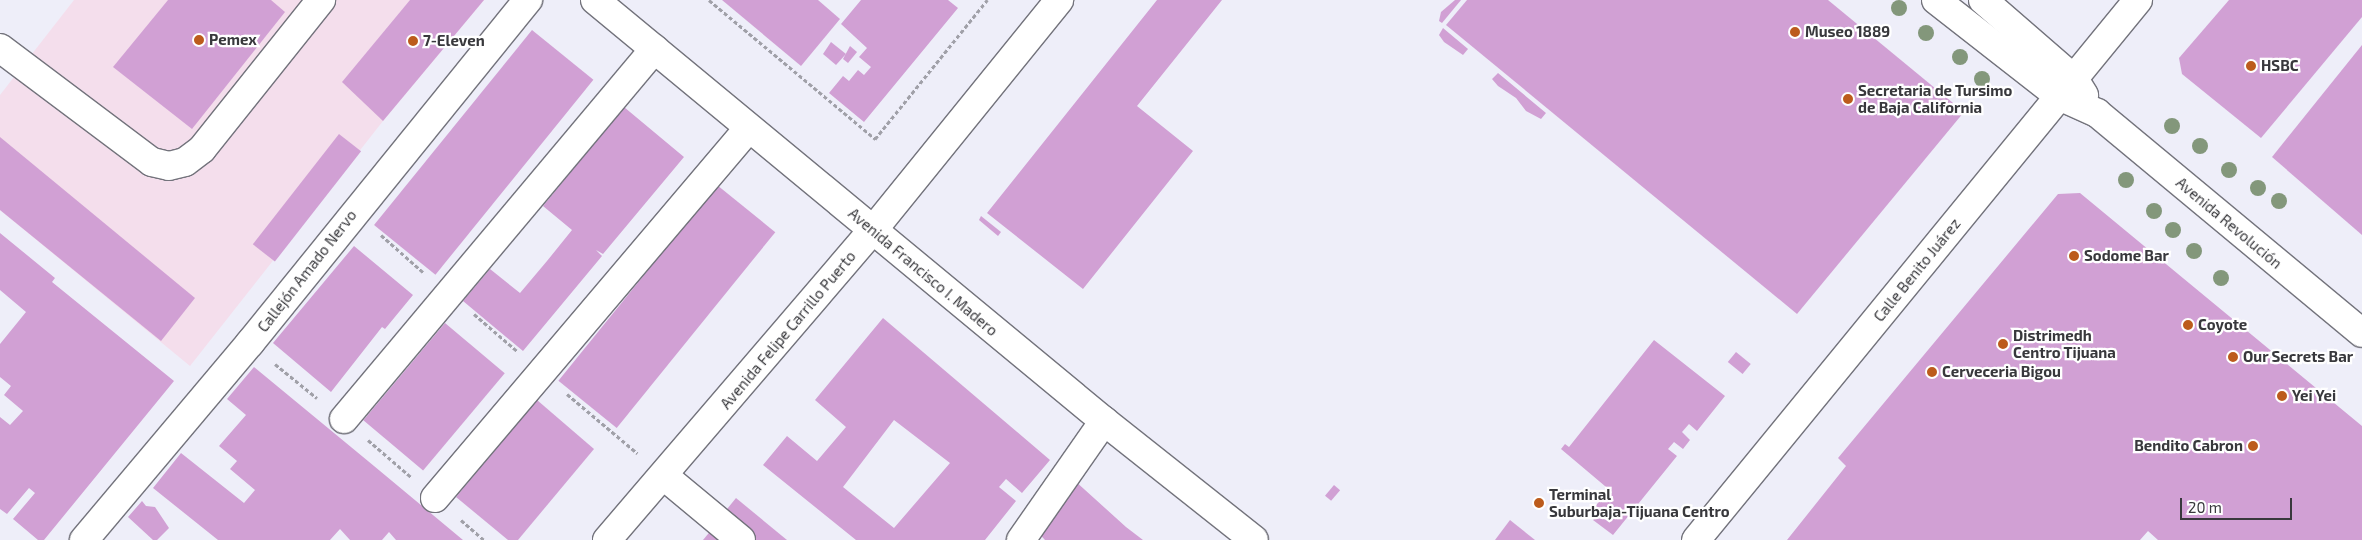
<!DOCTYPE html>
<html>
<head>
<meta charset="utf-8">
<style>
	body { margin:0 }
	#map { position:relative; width:2362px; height:540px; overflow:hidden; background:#eeeef9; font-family:"Exo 2",sans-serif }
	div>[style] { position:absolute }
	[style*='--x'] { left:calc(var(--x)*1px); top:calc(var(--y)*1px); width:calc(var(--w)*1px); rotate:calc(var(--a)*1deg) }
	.commercial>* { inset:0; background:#f4deec }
	.building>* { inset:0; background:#d1a0d4; transform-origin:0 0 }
	.path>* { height:3px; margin-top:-1.5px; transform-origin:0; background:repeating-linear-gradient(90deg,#a0a0a8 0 4px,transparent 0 6.5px) }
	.roads { filter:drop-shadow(1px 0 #73737c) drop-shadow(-1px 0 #73737c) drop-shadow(0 1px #73737c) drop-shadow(0 -1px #73737c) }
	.minor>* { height:28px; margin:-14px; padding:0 14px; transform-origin:14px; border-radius:14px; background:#fff }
	.major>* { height:28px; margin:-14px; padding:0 14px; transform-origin:14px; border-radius:14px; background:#fff }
	.trees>* { width:16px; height:16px; margin:-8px; border-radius:50%; background:#83977b }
	.dots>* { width:14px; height:14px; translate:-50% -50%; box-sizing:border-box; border:2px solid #fff; border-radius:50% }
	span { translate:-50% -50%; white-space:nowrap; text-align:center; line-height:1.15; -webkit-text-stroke:4.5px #fff; paint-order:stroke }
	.poi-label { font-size:15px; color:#38383c; font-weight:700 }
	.left { translate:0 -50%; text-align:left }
	.right { translate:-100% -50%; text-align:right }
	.street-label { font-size:15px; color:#38383c }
	.scale { position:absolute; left:2180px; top:498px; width:112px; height:22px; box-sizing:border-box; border:2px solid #38383c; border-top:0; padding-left:6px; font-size:15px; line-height:18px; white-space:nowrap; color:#38383c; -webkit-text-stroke:4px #fff; paint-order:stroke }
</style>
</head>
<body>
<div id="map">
	<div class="commercial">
		<i style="clip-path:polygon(74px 0,484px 0,383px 121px,190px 366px,0 210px,0 95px)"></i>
	</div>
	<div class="building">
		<i style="clip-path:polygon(168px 0,271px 0,285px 12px,192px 129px,113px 67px)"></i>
		<i style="clip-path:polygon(410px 0,484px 0,383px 121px,342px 82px)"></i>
		<i style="clip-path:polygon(722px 0,818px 0,840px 19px,801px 66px)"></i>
		<i style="clip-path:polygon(861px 0,948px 0,958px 8px,864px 122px,829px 93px,843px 76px,849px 81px,858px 70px,864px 75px,871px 67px,859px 57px,867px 48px,841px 24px)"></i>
		<i style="clip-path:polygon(1157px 0,1222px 0,1137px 106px,1193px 151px,1083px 289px,987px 213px)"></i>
		<i style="clip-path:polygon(1455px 0,1461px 0,1442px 23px,1439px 21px,1441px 12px)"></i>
		<i style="clip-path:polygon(1467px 0,1828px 0,1964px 112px,1797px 314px,1446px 25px)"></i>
		<i style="clip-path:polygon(2229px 0,2362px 0,2362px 17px,2261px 138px,2182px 74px,2179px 58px)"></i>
		<i style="clip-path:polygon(1443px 28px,1468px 49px,1463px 55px,1444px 42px,1439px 35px)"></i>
		<i style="left:532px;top:30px;width:79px;height:251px;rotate:39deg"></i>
		<i style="clip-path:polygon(831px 42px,846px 54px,836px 65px,823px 54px)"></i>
		<i style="clip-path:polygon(2362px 45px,2362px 235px,2272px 157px)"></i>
		<i style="clip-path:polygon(850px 46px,857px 52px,848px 63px,843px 59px)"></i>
		<i style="clip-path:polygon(1498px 73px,1546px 113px,1541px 119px,1526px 111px,1516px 98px,1498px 86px,1492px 79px)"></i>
		<i style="clip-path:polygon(624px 107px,684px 157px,603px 254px,596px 250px,602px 256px,523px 351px,463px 301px,490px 269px,520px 293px,547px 261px,572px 230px,543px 206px)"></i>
		<i style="left:339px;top:134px;width:28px;height:140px;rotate:38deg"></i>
		<i style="clip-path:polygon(0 137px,195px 298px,161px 341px,0 210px)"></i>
		<i style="left:717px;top:185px;width:75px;height:252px;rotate:39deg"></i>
		<i style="clip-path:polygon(2080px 193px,2362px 426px,2362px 540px,2158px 540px,2148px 531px,2140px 540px,1787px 540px,1846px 466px,1838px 458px,2058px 194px)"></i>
		<i style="clip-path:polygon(981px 216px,1001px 232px,998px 236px,979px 220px)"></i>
		<i style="clip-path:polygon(0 233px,55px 278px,52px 282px,174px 381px,44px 540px,38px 540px,13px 519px,35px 493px,29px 488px,7px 514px,0 509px,0 417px,10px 425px,23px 411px,4px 395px,11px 386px,0 377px,0 344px,26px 312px,0 290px)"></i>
		<i style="clip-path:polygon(354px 246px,413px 295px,385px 329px,382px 327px,331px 392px,273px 343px)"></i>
		<i style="clip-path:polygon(evenodd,883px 318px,1050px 460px,1022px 493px,1006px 479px,999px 487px,1016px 501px,985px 540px,856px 540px,763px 465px,787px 436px,817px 461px,846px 427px,815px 400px,883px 318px,894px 420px,950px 463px,894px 528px,843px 487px,894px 420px)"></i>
		<i style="left:445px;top:323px;width:78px;height:127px;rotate:40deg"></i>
		<i style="clip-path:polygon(1654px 340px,1725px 396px,1697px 431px,1689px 424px,1682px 432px,1690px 440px,1683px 449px,1674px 442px,1668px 449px,1677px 456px,1613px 535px,1593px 520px,1600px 512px,1594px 508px,1601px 499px,1605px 502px,1612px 492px,1561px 449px,1565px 444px,1569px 447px)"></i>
		<i style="left:1736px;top:352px;width:19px;height:13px;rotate:39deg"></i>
		<i style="clip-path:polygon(254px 367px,374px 466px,463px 540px,396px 540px,389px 532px,382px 540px,350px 540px,340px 529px,330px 540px,218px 540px,153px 488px,181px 453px,244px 503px,255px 490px,230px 469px,237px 461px,219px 446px,246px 415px,227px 399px)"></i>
		<i style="clip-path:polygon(537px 400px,594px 449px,518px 540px,508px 540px,456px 497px)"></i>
		<i style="clip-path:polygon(1074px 480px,1126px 527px,1143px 540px,1045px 540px,1034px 528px)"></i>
		<i style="left:1334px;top:485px;width:8px;height:14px;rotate:40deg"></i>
		<i style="clip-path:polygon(736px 498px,787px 540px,754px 540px,723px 514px)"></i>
		<i style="clip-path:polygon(142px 501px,146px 506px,155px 507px,169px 528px,157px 540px,153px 540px,128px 517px)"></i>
		<i style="clip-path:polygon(1510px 520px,1535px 540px,1495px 540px)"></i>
		<i style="clip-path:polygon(713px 528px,728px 540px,703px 540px)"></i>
	</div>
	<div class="path">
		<i style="--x:709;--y:0;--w:217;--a:39.9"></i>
		<i style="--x:875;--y:139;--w:179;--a:-51.1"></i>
		<i style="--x:381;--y:235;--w:56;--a:41.4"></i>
		<i style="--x:474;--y:314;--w:57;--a:40.7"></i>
		<i style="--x:275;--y:364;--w:54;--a:39"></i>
		<i style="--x:567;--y:394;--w:92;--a:40.1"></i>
		<i style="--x:368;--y:440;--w:57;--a:40.7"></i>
		<i style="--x:461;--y:520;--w:30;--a:41"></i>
	</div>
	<div class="roads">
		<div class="minor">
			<i style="--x:0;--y:48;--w:190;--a:36.9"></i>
			<i style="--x:152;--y:162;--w:17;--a:13"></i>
			<i style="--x:169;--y:166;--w:16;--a:-14"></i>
			<i style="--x:185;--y:162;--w:21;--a:-37"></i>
			<i style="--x:202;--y:149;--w:191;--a:-51.4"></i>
			<i style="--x:344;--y:419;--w:483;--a:-50"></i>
			<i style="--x:664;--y:476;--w:100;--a:39.7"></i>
			<i style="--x:435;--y:498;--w:485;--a:-49.7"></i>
			<i style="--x:84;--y:540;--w:258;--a:-49.9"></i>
			<i style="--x:250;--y:343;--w:442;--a:-51"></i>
			<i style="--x:1021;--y:540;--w:145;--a:-55.1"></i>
		</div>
		<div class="major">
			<i style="--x:595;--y:0;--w:661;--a:39.59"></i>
			<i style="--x:1104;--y:421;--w:191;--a:38.4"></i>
			<i style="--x:1936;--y:0;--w:156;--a:38"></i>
			<i style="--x:2059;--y:96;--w:42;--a:24.1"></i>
			<i style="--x:2097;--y:113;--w:344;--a:39.7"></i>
			<i style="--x:1983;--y:0;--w:121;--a:41"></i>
			<i style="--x:2074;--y:79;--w:19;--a:58"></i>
			<i style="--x:607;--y:540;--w:408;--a:-49.4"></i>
			<i style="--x:873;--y:230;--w:296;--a:-51"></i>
			<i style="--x:1696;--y:540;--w:698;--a:-50.7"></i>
		</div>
	</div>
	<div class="trees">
		<i style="left:1899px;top:8px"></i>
		<i style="left:1926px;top:33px"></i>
		<i style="left:1960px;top:57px"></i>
		<i style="left:1982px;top:79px"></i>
		<i style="left:2172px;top:126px"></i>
		<i style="left:2200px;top:146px"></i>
		<i style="left:2229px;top:170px"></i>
		<i style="left:2126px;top:180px"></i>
		<i style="left:2258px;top:188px"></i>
		<i style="left:2279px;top:201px"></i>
		<i style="left:2154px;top:211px"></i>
		<i style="left:2173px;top:230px"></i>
		<i style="left:2194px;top:251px"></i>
		<i style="left:2221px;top:278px"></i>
	</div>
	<div class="dots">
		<i style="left:1795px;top:32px;background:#bc5b1c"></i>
		<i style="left:199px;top:40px;background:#bc5b1c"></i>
		<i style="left:413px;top:41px;background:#bc5b1c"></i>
		<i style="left:2251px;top:66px;background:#bc5b1c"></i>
		<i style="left:1848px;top:99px;background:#bc5b1c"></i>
		<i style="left:2074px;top:256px;background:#bc5b1c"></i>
		<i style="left:2188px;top:325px;background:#bc5b1c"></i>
		<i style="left:2003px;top:344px;background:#bc5b1c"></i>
		<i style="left:2233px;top:357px;background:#bc5b1c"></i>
		<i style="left:1932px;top:372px;background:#bc5b1c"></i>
		<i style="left:2282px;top:396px;background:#bc5b1c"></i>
		<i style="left:2253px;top:446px;background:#bc5b1c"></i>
		<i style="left:1539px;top:503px;background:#bc5b1c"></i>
	</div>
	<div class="poi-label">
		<span class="left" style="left:1805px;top:32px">Museo 1889</span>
		<span class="left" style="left:209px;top:40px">Pemex</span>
		<span class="left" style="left:423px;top:41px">7-Eleven</span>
		<span class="left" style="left:2261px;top:66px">HSBC</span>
		<span class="left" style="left:1858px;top:99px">Secretaria de Tursimo<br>de Baja California</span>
		<span class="left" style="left:2084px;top:256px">Sodome Bar</span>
		<span class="left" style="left:2198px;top:325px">Coyote</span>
		<span class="left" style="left:2013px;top:344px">Distrimedh<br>Centro Tijuana</span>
		<span class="left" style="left:2243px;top:357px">Our Secrets Bar</span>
		<span class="left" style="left:1942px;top:372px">Cerveceria Bigou</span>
		<span class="left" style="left:2292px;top:396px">Yei Yei</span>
		<span class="right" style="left:2243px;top:446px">Bendito Cabron</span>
		<span class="left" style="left:1549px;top:503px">Terminal<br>Suburbaja-Tijuana Centro</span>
	</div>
	<div class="street-label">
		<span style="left:2229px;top:223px;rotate:40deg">Avenida Revolución</span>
		<span style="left:1917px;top:270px;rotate:-51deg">Calle Benito Juárez</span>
		<span style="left:307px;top:271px;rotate:-52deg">Callejón Amado Nervo</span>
		<span style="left:923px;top:272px;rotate:40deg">Avenida Francisco I. Madero</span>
		<span style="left:788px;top:330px;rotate:-50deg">Avenida Felipe Carrillo Puerto</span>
	</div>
	<div class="scale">20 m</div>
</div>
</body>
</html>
